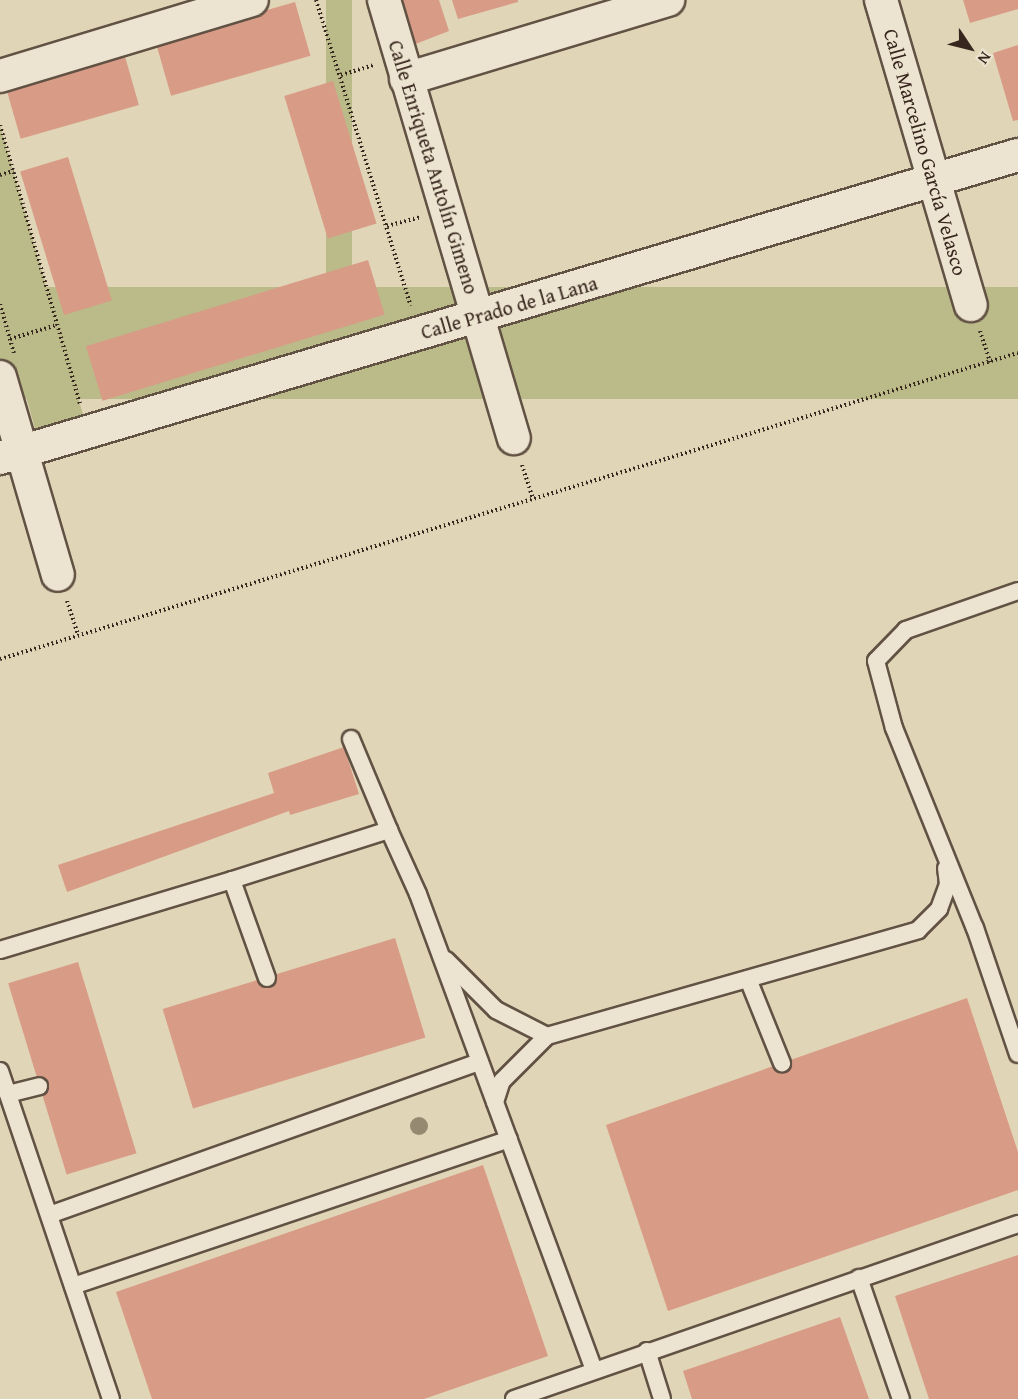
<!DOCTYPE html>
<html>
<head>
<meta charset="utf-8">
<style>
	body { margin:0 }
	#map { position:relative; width:1018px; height:1399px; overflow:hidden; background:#e1d5b7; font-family:"Gentium Book Plus",serif }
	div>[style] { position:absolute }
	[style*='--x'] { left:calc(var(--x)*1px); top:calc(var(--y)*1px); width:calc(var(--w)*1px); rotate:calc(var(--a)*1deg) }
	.green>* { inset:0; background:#babb89; transform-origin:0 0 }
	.building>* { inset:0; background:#d89b86; transform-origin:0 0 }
	.path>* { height:4px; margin-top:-2px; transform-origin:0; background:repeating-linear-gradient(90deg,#37261d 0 1.5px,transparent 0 4.5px) }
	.roads { filter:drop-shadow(2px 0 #625244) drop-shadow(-2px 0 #625244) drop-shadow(0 2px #625244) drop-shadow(0 -2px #625244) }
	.lane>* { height:16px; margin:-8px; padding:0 8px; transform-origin:8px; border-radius:8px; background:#ece4d0 }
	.street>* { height:32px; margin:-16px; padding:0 16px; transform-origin:16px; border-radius:16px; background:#ece4d0 }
	.trees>* { width:18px; height:18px; margin:-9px; border-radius:50%; background:#968971 }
	span { translate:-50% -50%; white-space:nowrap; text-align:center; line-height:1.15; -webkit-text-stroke:4.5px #ece4d0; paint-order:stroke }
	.street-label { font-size:20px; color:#37261d }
	.north { position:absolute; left:940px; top:18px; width:60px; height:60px; -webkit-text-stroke:4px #ece4d0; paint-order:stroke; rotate:125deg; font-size:16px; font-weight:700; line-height:24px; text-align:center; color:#37261d }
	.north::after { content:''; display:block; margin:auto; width:21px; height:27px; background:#37261d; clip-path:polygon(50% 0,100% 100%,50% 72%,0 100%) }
</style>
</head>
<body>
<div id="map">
	<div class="green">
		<i style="left:326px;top:0;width:26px;height:311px"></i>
		<i style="clip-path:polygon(0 125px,88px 432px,40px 446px,0 304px)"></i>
		<i style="left:1018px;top:287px;width:112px;height:1061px;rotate:90deg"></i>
	</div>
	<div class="building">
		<i style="clip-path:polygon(402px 0,439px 0,449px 31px,413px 45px)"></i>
		<i style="clip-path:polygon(452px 0,518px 0,518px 2px,458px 19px)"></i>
		<i style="clip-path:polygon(963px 0,1018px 0,1018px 9px,970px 23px)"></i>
		<i style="left:295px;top:2px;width:56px;height:145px;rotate:74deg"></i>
		<i style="clip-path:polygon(1018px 45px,1018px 120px,1013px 121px,993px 53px)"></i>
		<i style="left:124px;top:53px;width:54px;height:123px;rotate:74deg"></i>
		<i style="left:333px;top:81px;width:149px;height:51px;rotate:73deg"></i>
		<i style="left:68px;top:157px;width:150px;height:50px;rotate:73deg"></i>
		<i style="left:368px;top:260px;width:57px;height:295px;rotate:73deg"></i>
		<i style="clip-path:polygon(344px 747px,359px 794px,290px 815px,289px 811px,67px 892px,58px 865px,274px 793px,268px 773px)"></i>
		<i style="left:395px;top:938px;width:104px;height:243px;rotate:73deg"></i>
		<i style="left:78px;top:962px;width:200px;height:73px;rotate:73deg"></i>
		<i style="clip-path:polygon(967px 998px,1018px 1152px,1018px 1190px,668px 1311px,606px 1125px)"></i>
		<i style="clip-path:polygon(483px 1165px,548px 1356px,424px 1399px,152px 1399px,116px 1292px)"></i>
		<i style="clip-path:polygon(1018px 1255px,1018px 1399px,929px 1399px,895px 1296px)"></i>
		<i style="clip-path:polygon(840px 1317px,869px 1399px,692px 1399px,683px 1371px)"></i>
	</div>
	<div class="path">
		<i style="--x:316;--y:0;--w:320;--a:72.8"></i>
		<i style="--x:341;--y:75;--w:34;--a:-17"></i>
		<i style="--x:0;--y:125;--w:290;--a:74"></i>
		<i style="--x:0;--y:175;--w:14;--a:-17"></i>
		<i style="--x:387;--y:226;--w:34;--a:-15"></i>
		<i style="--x:0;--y:304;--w:51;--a:74.1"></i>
		<i style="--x:980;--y:331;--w:33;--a:72"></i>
		<i style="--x:10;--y:339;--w:49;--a:-16.6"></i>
		<i style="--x:522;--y:465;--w:35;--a:72"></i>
		<i style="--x:67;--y:601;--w:36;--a:72"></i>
		<i style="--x:0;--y:659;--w:1063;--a:-16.73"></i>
	</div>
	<div class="roads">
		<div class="lane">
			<i style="--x:1018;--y:591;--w:119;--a:160.8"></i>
			<i style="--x:906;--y:630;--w:43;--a:134.1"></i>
			<i style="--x:876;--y:661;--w:69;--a:75"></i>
			<i style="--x:894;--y:728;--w:216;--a:68"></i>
			<i style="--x:975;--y:928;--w:133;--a:71.2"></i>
			<i style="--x:351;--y:739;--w:99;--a:67.3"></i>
			<i style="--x:0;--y:950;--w:242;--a:-16.8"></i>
			<i style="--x:446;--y:960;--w:71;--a:45"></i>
			<i style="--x:496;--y:1010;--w:57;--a:27"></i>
			<i style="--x:267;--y:978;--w:104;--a:-109.7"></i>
			<i style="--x:232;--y:880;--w:165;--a:-17.7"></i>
			<i style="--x:389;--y:830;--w:70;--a:65.6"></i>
			<i style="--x:418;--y:894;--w:507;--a:69.71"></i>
			<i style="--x:748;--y:979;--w:91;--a:68"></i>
			<i style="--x:0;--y:1071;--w:346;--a:71.3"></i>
			<i style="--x:8;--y:1094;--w:32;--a:-14"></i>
			<i style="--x:495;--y:1102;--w:22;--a:-72"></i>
			<i style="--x:502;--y:1081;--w:64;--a:-45"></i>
			<i style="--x:547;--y:1036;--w:386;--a:-15.9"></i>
			<i style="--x:918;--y:930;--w:30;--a:-45"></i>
			<i style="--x:939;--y:909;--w:27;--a:-70"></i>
			<i style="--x:948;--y:884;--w:16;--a:-97"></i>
			<i style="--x:52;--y:1214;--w:454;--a:-19.6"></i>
			<i style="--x:859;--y:1278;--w:128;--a:70.9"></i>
			<i style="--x:73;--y:1286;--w:460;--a:-18.6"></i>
			<i style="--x:647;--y:1351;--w:50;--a:72.6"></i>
			<i style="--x:514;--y:1399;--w:534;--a:-19.15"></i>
		</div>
		<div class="street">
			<i style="--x:384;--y:0;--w:457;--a:73.5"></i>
			<i style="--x:881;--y:0;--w:318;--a:73.6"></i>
			<i style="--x:0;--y:76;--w:263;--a:-16.8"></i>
			<i style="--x:406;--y:79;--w:274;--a:-16.8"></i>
			<i style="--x:0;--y:377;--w:206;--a:73.7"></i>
			<i style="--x:0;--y:458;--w:1062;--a:-16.58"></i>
		</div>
	</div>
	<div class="trees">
		<i style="left:419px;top:1126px"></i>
	</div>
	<div class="street-label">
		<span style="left:926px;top:152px;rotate:74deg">Calle Marcelino García Velasco</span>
		<span style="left:434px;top:167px;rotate:73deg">Calle Enriqueta Antolín Gimeno</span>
		<span style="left:509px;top:307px;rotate:-16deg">Calle Prado de la Lana</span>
	</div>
	<div class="north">N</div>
</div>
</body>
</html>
